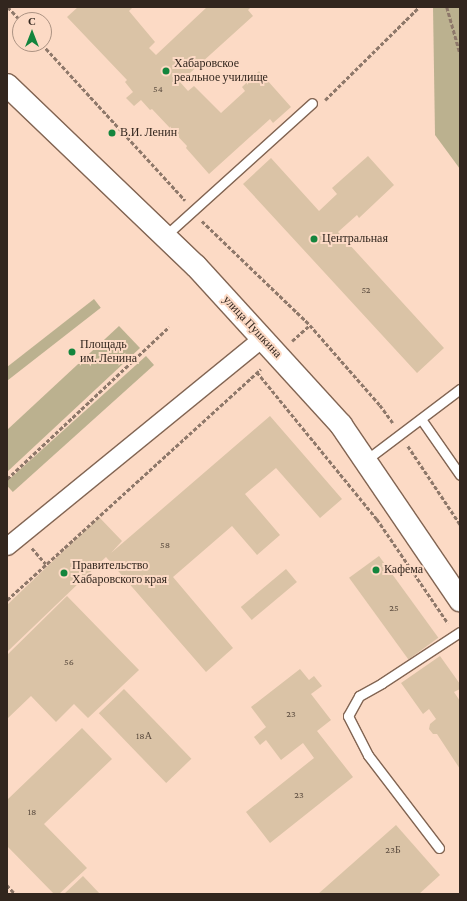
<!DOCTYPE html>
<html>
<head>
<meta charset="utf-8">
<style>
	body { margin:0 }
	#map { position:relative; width:467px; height:901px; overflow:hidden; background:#fcdac5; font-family:"Crimson Pro",serif }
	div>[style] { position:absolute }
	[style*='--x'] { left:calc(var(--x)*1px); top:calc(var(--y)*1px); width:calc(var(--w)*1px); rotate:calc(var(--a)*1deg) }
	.green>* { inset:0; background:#bbb18f; transform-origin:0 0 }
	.building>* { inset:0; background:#dac3a6; transform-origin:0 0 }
	.path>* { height:2.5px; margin-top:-1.25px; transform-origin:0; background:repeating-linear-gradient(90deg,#8e786a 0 4px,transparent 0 6px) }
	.roads { filter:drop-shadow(1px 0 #826553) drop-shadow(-1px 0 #826553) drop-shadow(0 1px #826553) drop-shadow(0 -1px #826553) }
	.service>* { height:9px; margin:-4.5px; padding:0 4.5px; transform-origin:4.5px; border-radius:4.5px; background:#fff }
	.minor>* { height:17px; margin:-8.5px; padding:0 8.5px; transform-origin:8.5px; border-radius:8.5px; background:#fff }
	.tertiary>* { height:22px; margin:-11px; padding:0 11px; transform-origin:11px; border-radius:11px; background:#fff }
	.dots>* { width:11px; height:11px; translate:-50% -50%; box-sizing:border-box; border:2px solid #fcdac5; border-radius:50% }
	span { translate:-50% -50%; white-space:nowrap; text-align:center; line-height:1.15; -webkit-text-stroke:4px #fcdac5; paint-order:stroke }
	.number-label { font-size:10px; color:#5c4d40 }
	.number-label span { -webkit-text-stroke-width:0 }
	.poi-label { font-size:12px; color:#32261e }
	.left { translate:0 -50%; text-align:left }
	.street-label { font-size:12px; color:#32261e }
	.frame { position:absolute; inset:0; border:8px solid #32261e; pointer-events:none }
	.north { position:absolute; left:12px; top:12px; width:40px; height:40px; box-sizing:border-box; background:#fcdac5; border:1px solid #ab9282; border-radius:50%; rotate:0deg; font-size:11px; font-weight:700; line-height:16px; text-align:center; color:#32261e }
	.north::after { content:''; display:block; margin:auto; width:14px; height:18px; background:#13853d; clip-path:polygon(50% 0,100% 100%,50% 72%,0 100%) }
</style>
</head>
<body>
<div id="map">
	<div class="green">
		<i style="clip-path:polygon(433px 7px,460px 7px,460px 169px,435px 135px)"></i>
		<i style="left:94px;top:299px;width:11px;height:120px;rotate:52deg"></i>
		<i style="clip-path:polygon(119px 326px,140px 348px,7px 472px,7px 430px)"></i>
		<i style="left:146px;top:356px;width:12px;height:190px;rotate:48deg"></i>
	</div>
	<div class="building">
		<i style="clip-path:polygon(78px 7px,133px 7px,129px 11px,155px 42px,149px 48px,156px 55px,207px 7px,251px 7px,248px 10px,253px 16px,180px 82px,188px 91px,194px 86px,221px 113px,245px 91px,242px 87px,259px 71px,291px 107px,273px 123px,270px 119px,209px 174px,186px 148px,187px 146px,152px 109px,150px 110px,141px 100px,134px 106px,126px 98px,133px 92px,125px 82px,127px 80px,67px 17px)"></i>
		<i style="clip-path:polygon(368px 156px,394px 185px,359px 218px,357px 215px,338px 232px,444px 348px,417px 373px,243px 184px,271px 158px,319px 211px,337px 194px,332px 188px)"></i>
		<i style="clip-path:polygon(270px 416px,342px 499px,320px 518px,276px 468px,245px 494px,280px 535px,257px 555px,232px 526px,173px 577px,233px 648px,206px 672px,106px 557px,7px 652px,7px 605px,99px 517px,122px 541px,111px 553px)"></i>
		<i style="left:379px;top:556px;width:101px;height:37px;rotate:54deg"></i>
		<i style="left:286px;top:569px;width:17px;height:59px;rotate:50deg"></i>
		<i style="clip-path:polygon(67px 596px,139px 670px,88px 718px,74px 704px,56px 722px,31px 696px,7px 719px,7px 655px)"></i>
		<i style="clip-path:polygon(440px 656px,460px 684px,460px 689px,454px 692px,460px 701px,460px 769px,437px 734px,433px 734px,429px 729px,430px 724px,436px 719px,429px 709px,423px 714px,401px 683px)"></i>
		<i style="clip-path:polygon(300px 669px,309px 680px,314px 676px,322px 686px,311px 694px,331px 720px,317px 731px,353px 777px,270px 843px,246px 812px,314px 758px,303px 743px,281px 760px,266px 740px,260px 745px,254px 737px,266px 727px,251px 707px)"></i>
		<i style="left:124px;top:689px;width:97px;height:35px;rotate:46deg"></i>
		<i style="clip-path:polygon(82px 728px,112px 759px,44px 824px,87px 868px,59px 894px,54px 894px,7px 846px,7px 800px)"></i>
		<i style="clip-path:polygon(396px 825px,440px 875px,419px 894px,318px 894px)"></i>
		<i style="clip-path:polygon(83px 876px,100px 894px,64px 894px)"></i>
	</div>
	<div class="path">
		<i style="--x:8;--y:7;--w:18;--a:47"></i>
		<i style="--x:447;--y:7;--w:48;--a:74.2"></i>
		<i style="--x:42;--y:44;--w:212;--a:47.5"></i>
		<i style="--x:325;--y:100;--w:132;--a:-44.7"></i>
		<i style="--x:202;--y:221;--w:150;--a:43.9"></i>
		<i style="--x:310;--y:325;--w:106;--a:48.8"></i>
		<i style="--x:380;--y:405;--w:22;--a:54"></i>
		<i style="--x:292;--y:341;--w:24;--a:-42"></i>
		<i style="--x:257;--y:372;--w:190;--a:50.8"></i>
		<i style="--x:377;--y:519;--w:126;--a:55.7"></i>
		<i style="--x:408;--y:446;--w:94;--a:56.3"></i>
		<i style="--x:7;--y:479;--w:222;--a:-43.2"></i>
		<i style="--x:32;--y:548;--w:21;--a:49"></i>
		<i style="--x:7;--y:600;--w:343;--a:-42.3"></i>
		<i style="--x:7;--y:885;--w:12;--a:48"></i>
	</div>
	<div class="roads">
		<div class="service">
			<i style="--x:165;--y:236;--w:198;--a:-42.1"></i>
			<i style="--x:421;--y:419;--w:68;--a:55.1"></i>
			<i style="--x:366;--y:460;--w:118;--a:-37.1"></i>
			<i style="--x:439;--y:848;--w:117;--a:-127.4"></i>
			<i style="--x:368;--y:755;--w:44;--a:-117.1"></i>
			<i style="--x:348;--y:716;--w:23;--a:-61"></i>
			<i style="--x:359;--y:696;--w:26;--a:-29"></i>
			<i style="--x:382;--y:683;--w:93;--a:-33.2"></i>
		</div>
		<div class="minor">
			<i style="--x:7;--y:546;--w:329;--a:-39.2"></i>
		</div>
		<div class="tertiary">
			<i style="--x:7;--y:85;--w:262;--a:43.8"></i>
			<i style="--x:196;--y:266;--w:215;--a:47.6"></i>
			<i style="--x:341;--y:425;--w:212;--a:55.8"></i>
		</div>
	</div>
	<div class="dots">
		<i style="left:166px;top:71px;background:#13853d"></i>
		<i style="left:112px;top:133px;background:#13853d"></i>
		<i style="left:314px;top:239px;background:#13853d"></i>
		<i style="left:72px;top:352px;background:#13853d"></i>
		<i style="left:376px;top:570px;background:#13853d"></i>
		<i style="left:64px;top:573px;background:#13853d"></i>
	</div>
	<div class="number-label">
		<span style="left:158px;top:89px">54</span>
		<span style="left:366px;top:290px">52</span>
		<span style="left:165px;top:545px">58</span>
		<span style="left:394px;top:608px">25</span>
		<span style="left:69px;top:662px">56</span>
		<span style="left:291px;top:714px">23</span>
		<span style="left:144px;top:736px">18А</span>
		<span style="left:299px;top:795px">23</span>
		<span style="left:32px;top:812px">18</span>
		<span style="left:393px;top:850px">23Б</span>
	</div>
	<div class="poi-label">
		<span class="left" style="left:174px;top:71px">Хабаровское<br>реальное училище</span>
		<span class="left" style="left:120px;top:133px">В.И. Ленин</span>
		<span class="left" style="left:322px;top:239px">Центральная</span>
		<span class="left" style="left:80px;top:352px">Площадь<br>им. Ленина</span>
		<span class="left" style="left:72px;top:573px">Правительство<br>Хабаровского края</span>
		<span class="left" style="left:384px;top:570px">Кафема</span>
	</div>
	<div class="street-label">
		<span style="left:252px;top:327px;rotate:47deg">улица Пушкина</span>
	</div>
	<div class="frame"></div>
	<div class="north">С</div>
</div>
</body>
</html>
